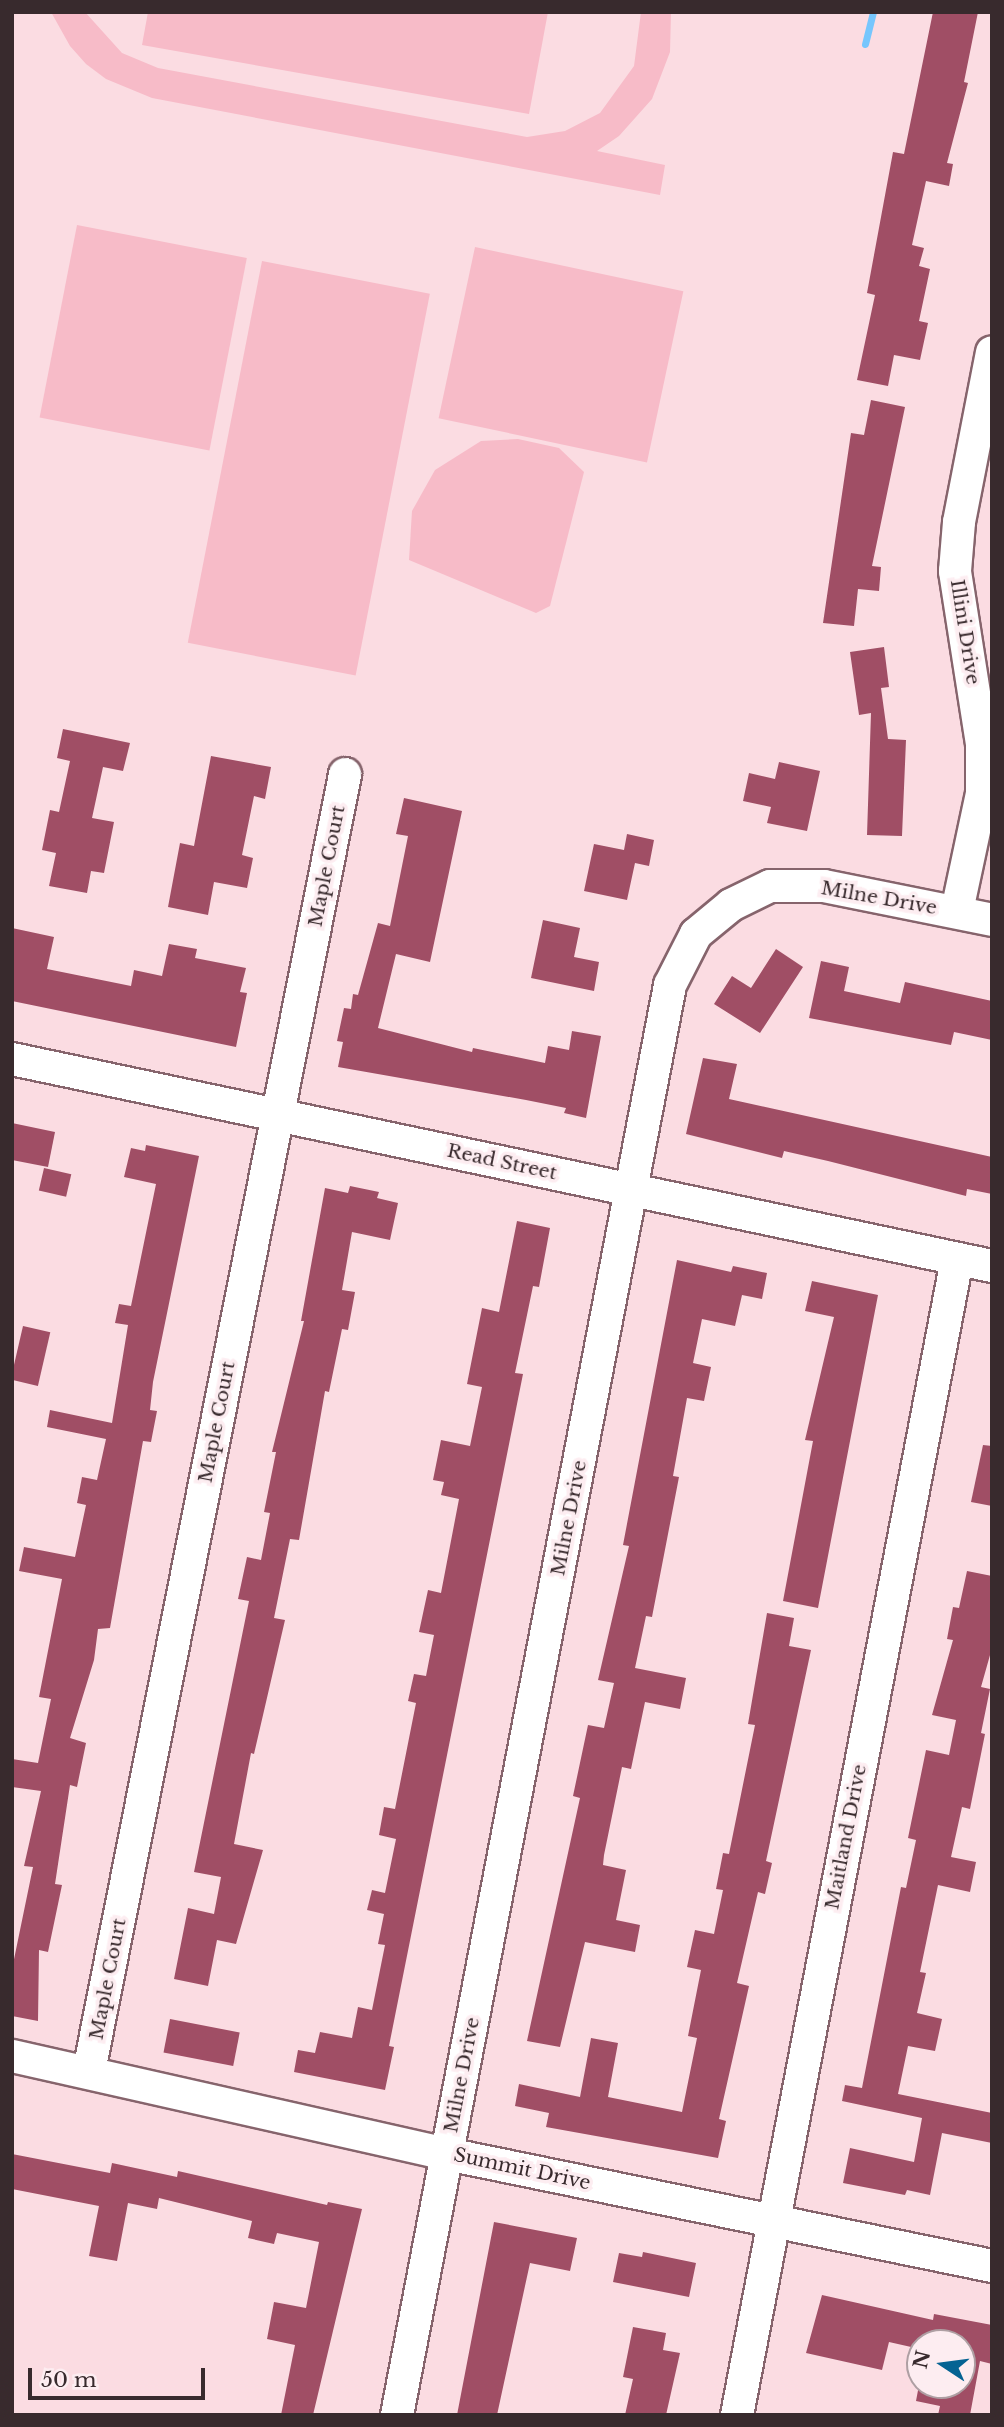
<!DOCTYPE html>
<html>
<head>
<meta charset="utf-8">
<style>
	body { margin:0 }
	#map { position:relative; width:1004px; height:2427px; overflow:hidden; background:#fbdce2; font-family:"Libre Baskerville",serif }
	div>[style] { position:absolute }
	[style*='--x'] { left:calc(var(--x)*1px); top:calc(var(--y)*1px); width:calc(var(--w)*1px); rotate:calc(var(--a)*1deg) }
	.green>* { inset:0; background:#f7bbc8; transform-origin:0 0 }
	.stream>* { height:7px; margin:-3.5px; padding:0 3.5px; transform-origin:3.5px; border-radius:3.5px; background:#76c6fd }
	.building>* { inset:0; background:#a04e65; transform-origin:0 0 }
	.roads { filter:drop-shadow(2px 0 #86646c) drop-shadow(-2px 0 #86646c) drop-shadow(0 2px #86646c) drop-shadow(0 -2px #86646c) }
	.minor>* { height:32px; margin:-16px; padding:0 16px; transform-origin:16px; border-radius:16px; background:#fff }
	span { translate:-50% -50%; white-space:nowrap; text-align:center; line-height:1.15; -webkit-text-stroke:7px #fdedf1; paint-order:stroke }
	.street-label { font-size:19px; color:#382a2d }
	.frame { position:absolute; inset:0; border:14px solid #382a2d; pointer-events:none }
	.north { position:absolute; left:906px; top:2329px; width:70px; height:70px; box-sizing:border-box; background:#fdedf1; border:2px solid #ae9fa3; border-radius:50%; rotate:283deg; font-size:19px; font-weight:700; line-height:28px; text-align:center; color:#382a2d }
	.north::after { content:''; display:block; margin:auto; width:24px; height:32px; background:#056393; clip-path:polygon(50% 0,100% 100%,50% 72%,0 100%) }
	.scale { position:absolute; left:28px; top:2368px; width:177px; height:32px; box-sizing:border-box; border:4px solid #382a2d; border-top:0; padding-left:9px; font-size:21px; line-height:24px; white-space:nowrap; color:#382a2d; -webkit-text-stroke:5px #fdedf1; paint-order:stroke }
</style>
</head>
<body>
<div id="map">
	<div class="green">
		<i style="clip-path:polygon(51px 12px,85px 12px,122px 53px,158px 68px,527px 137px,565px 131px,600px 113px,634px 66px,641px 12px,671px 12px,670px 52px,652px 99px,619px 136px,597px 151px,665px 165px,660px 195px,152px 98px,106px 79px,86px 64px,70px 46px)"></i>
		<i style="clip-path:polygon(148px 12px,548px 12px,529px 114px,142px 45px)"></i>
		<i style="left:77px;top:225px;width:173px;height:196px;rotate:11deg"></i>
		<i style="left:475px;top:247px;width:213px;height:175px;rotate:12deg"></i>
		<i style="left:262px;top:261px;width:171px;height:389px;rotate:11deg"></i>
		<i style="clip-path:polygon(518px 439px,559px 448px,584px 472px,550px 606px,536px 613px,409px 560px,412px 511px,435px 470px,481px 441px)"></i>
	</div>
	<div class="stream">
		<i style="--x:865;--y:44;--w:33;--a:-76"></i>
	</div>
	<div class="building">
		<i style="clip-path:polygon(933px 12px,978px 12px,964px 82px,968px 83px,947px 163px,953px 164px,949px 186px,926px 181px,912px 245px,924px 248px,919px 266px,930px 269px,919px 321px,928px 323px,920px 360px,894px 355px,888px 386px,857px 380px,875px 295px,867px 293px,893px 152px,904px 154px)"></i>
		<i style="clip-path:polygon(871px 400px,905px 407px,872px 566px,881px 567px,879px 591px,858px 589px,854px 626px,823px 623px,851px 433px,864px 435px)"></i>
		<i style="clip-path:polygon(884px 647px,889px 687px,881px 688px,888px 739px,906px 740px,902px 836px,867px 835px,871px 713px,859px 715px,850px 652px)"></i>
		<i style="clip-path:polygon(63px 729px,130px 743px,123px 771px,103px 767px,92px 818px,114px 822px,104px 873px,91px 871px,87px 893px,49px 886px,56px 853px,42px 850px,50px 810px,59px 812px,70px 761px,57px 758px)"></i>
		<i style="clip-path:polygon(211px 756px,271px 767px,265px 799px,254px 796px,242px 855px,253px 858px,247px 888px,214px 882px,208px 915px,168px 907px,180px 843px,194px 846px)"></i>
		<i style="clip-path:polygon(779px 762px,820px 771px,807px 831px,767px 823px,771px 807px,743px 801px,749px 773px,775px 779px)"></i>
		<i style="clip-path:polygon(404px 798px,462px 811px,430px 962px,396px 954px,378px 1028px,472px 1052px,473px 1048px,545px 1063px,548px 1046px,569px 1050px,572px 1031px,601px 1036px,586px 1118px,564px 1113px,566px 1108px,526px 1100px,338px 1067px,343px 1042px,337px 1041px,344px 1008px,351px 1009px,353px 994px,358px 995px,378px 923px,390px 926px,408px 836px,396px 834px)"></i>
		<i style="clip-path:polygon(627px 834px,654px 840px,649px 866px,635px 863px,627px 900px,584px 891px,594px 844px,624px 850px)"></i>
		<i style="clip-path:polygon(543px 920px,580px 928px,574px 957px,599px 962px,594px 991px,531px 978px)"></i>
		<i style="clip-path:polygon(12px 928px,54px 937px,47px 969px,131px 986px,134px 970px,162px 976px,169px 944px,197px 949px,195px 958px,246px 968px,240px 992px,247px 993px,236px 1047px,12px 1001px)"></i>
		<i style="clip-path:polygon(776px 949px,803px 967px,760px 1033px,714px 1004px,732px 976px,751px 988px)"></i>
		<i style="clip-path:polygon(821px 961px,849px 967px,844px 991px,900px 1003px,905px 982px,992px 1001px,992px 1040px,954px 1032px,951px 1045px,809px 1018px)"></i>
		<i style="clip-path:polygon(703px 1058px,737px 1064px,729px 1099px,992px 1157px,992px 1194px,967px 1189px,966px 1196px,828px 1161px,784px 1151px,782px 1158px,686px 1134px)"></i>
		<i style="clip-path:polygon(12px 1123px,55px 1132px,48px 1167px,12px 1160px)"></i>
		<i style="clip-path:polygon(146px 1145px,199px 1156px,153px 1382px,150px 1410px,157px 1411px,151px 1442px,143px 1441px,110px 1628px,98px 1629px,94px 1660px,70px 1738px,86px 1743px,77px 1787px,70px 1785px,55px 1884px,62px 1885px,48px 1952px,39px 1950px,38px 2021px,12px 2016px,12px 1969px,33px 1867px,24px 1866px,41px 1791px,12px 1787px,12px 1759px,38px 1763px,51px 1699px,39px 1697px,62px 1579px,19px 1571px,24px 1547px,75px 1557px,86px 1505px,77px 1503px,82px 1477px,97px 1480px,106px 1439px,47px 1427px,50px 1410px,112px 1423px,128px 1325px,115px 1323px,119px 1304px,131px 1306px,156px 1184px,124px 1177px,131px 1148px,145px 1151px)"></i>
		<i style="left:44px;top:1168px;width:28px;height:23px;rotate:13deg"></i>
		<i style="clip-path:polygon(350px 1186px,379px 1192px,377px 1198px,398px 1203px,390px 1240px,352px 1232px,342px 1290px,355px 1292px,348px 1330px,342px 1329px,329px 1392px,325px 1391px,299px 1540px,290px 1539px,274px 1618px,285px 1620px,254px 1754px,251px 1753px,234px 1844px,263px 1850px,236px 1944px,217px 1940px,208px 1986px,174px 1979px,188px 1908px,214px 1914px,221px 1877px,194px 1872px,249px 1601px,238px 1599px,247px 1557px,261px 1560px,270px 1513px,264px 1512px,276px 1452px,272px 1452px,304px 1321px,301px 1321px,325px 1188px,348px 1193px)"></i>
		<i style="clip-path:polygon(517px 1221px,550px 1228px,539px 1287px,533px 1286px,515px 1373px,523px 1374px,389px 2046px,394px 2047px,385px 2090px,294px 2072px,298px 2050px,315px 2053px,320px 2032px,352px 2038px,358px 2007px,372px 2010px,385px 1945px,378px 1944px,384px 1914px,367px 1910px,372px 1890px,385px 1893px,396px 1839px,379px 1835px,384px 1807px,395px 1809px,416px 1703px,408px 1701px,414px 1674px,426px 1676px,434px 1635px,419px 1632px,428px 1590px,441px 1593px,459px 1499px,441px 1495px,444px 1482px,433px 1480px,441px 1440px,470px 1446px,482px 1387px,467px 1384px,482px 1308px,499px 1312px)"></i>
		<i style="clip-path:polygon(677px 1260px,731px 1272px,733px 1266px,767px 1273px,762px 1299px,742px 1295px,735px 1326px,702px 1319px,693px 1363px,711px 1367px,704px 1401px,687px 1398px,673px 1476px,679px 1477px,652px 1617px,646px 1616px,635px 1668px,686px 1678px,680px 1709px,645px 1702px,631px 1769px,622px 1767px,604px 1855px,603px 1865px,626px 1870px,616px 1920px,640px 1925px,635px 1952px,585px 1942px,560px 2047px,527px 2041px,580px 1798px,573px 1796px,588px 1725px,604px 1728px,614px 1683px,598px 1680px,629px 1546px,623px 1545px)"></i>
		<i style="clip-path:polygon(812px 1281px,878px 1295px,818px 1608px,783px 1601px,813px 1441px,805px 1440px,834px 1317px,805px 1311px)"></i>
		<i style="left:23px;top:1326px;width:28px;height:55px;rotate:13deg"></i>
		<i style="clip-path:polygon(983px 1445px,992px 1446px,992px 1506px,971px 1502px)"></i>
		<i style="clip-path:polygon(967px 1571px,992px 1576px,992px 1648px,981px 1687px,990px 1689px,981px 1733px,985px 1734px,970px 1809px,962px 1807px,951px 1857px,976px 1862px,970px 1892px,938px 1885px,920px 1972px,926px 1973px,917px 2013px,942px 2019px,935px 2051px,908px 2046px,898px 2094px,992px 2113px,992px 2143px,942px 2133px,930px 2195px,907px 2190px,905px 2195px,843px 2183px,850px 2148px,914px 2162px,922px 2118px,842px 2101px,845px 2085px,862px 2088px,901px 1887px,906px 1888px,916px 1840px,908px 1838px,926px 1750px,949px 1755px,956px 1720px,932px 1715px,953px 1640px,947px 1639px,953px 1607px,959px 1608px)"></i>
		<i style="clip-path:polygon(767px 1613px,794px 1618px,789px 1646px,811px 1650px,766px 1861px,772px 1863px,765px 1894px,758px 1892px,737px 1983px,749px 1986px,719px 2119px,726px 2121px,718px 2158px,546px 2127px,549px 2113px,515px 2106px,519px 2084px,580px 2097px,591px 2038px,618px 2043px,608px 2097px,682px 2112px,697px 2038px,688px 2036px,701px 1970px,687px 1967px,695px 1930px,714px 1934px,723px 1890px,716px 1889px,723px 1853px,729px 1854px,755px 1725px,748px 1724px)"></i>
		<i style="left:170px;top:2019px;width:71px;height:34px;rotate:11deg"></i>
		<i style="clip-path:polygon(12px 2154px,110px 2173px,112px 2163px,177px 2177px,178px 2171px,327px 2205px,328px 2202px,362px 2209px,313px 2415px,281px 2415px,295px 2345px,267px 2339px,274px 2302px,306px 2308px,319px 2242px,277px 2233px,274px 2244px,248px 2238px,252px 2221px,159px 2198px,157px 2209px,128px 2203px,117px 2261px,89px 2256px,99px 2206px,12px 2189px)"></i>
		<i style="clip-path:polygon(494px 2222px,577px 2238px,570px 2271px,530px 2263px,497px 2415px,457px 2415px)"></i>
		<i style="clip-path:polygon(643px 2252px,696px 2263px,689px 2297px,613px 2282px,619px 2253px,642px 2257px)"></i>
		<i style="clip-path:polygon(822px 2295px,933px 2320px,934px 2314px,992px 2325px,992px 2364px,980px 2361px,970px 2415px,938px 2415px,940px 2406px,916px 2401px,919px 2385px,962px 2385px,962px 2343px,920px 2343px,920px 2349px,889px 2342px,882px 2370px,806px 2353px)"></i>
		<i style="clip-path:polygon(633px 2327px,666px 2333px,663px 2350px,680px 2353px,666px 2415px,625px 2415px,633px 2379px,623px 2377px)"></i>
	</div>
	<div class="roads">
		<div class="minor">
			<i style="--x:957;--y:911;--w:121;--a:-78"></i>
			<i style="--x:982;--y:793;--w:49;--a:-90"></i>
			<i style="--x:982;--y:744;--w:175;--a:-98.9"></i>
			<i style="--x:955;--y:571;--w:49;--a:-85.3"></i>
			<i style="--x:959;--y:522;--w:173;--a:-79"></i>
			<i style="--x:12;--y:1059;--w:1002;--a:11.93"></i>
			<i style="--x:12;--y:2056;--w:446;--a:12.7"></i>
			<i style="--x:447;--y:2154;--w:556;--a:11.61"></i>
			<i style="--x:89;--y:2071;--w:1322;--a:-78.83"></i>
			<i style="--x:397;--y:2415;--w:1456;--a:-79.19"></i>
			<i style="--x:670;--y:985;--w:57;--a:-63"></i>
			<i style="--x:696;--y:934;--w:45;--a:-39.6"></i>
			<i style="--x:731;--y:905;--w:43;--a:-26"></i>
			<i style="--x:770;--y:886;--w:54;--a:0"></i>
			<i style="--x:824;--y:886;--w:171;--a:11.4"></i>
			<i style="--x:737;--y:2415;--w:1177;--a:-79.22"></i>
		</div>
	</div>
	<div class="street-label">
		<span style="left:965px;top:632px;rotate:81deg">Illini Drive</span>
		<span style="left:327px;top:866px;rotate:-79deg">Maple Court</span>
		<span style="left:879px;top:898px;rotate:10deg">Milne Drive</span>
		<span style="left:502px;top:1162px;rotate:12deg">Read Street</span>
		<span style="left:217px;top:1422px;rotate:-79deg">Maple Court</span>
		<span style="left:569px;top:1518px;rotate:-79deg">Milne Drive</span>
		<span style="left:846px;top:1837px;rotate:-79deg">Maitland Drive</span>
		<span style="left:108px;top:1979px;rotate:-79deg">Maple Court</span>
		<span style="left:462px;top:2075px;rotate:-79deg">Milne Drive</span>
		<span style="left:522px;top:2169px;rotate:12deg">Summit Drive</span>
	</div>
	<div class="frame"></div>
	<div class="north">N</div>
	<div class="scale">50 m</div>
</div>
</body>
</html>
